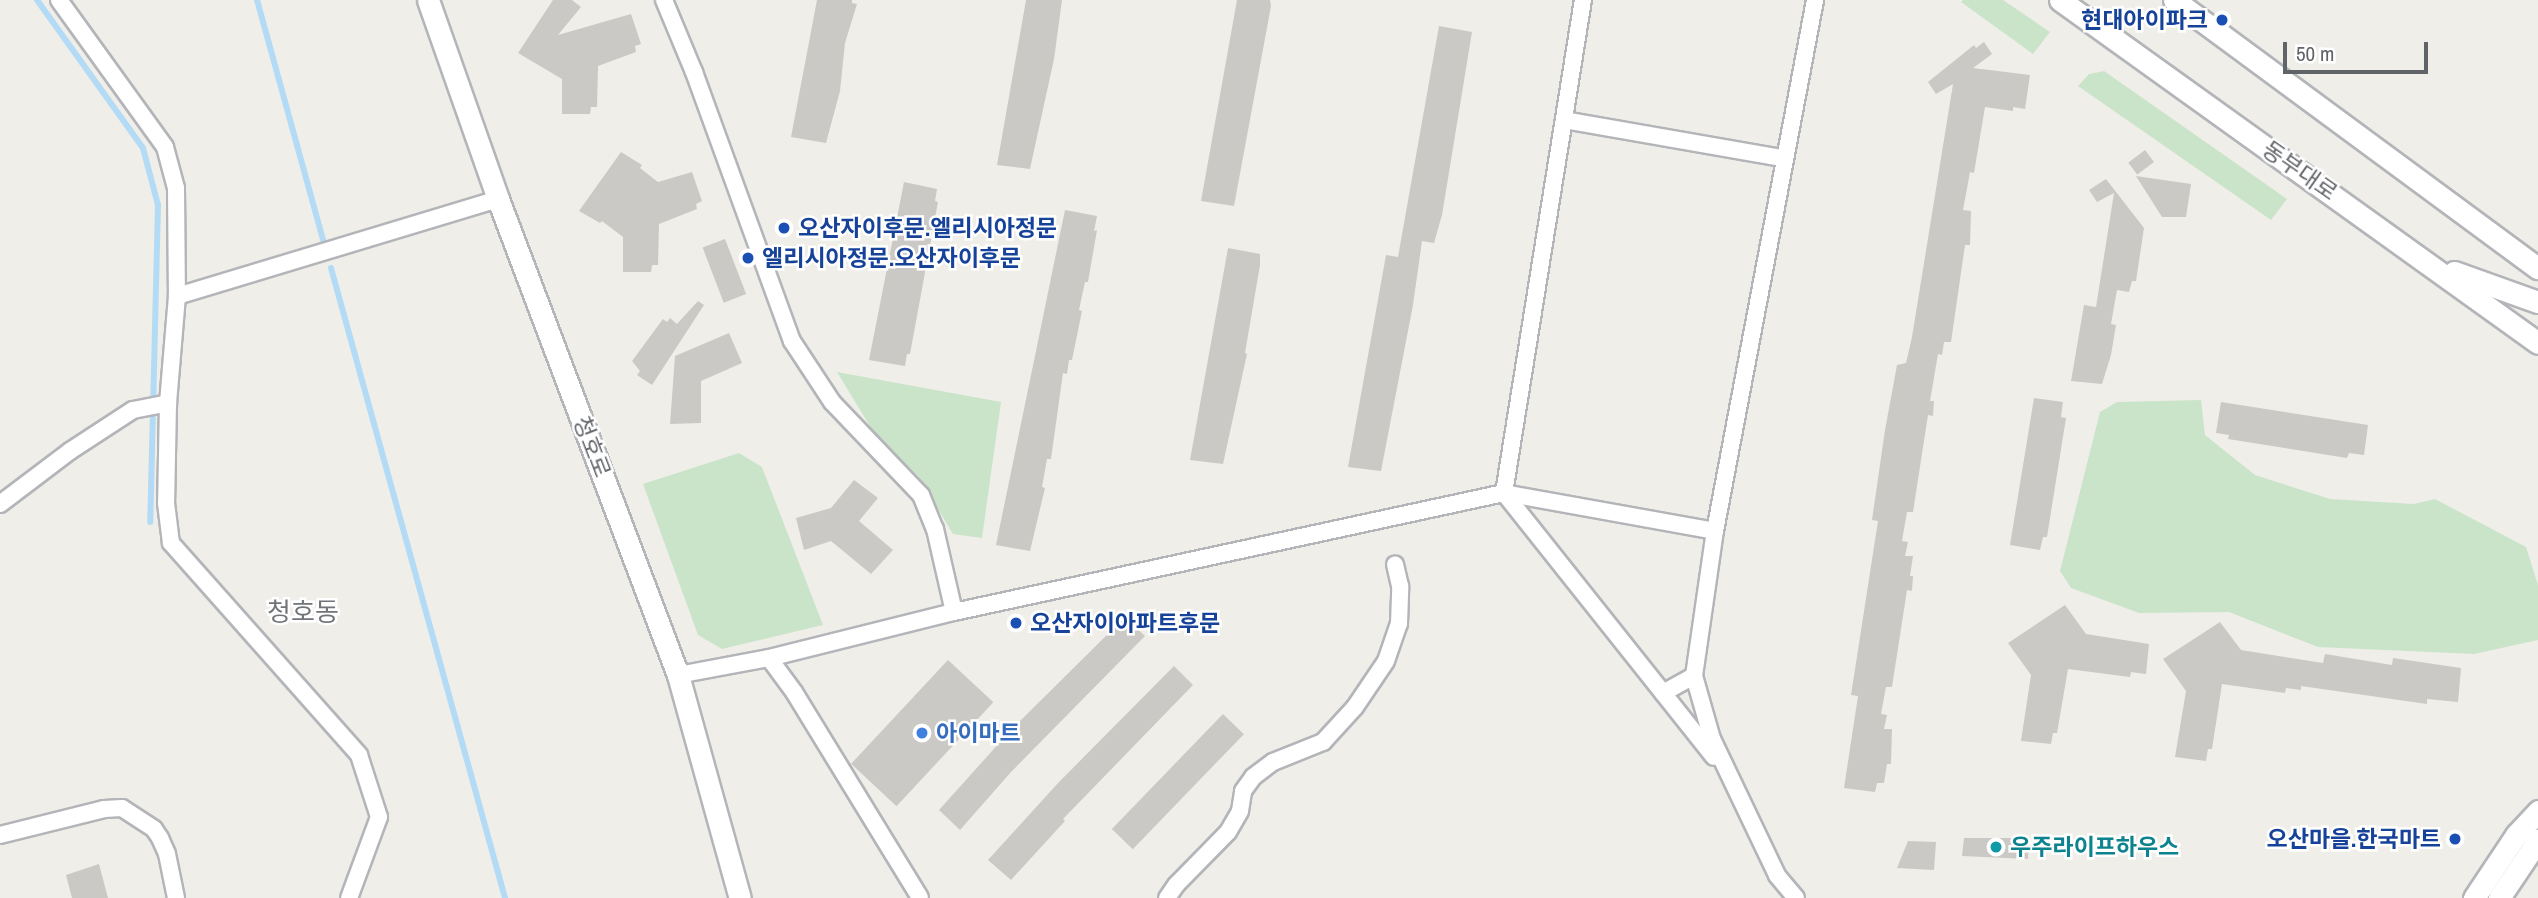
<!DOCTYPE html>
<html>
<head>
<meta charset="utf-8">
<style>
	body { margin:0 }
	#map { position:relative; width:2538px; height:898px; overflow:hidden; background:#f0eee9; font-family:"Archivo Narrow","Noto Sans KR",sans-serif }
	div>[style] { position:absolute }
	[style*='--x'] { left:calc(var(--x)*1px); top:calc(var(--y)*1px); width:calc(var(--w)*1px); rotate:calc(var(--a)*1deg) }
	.green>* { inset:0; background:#cae4c9 }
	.stream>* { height:6px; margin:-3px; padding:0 3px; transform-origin:3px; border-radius:3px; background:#b3dbf5 }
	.building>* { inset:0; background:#cbc9c5; transform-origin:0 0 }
	.roads { filter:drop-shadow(2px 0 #b3b5b9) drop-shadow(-2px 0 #b3b5b9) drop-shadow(0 2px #b3b5b9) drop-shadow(0 -2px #b3b5b9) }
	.street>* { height:16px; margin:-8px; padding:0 8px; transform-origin:8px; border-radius:8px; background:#fff }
	.secondary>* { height:21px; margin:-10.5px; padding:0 10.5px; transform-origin:10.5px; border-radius:10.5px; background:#fff }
	.dots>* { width:19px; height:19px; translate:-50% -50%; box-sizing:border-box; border:4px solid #fff; border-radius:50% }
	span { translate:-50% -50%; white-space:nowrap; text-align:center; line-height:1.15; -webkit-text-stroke:5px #fff; paint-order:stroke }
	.transit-label { font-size:23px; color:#164399; font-weight:700 }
	.right { translate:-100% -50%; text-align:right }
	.left { translate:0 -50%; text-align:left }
	.street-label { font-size:23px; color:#606367 }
	.shop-label { font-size:23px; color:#366cbe; font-weight:700 }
	.culture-label { font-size:23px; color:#0d838f; font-weight:700 }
	.quarter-label { font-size:26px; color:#717579 }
	.scale { position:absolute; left:2283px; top:42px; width:145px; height:32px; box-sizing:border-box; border:4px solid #606367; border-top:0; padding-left:9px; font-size:21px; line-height:24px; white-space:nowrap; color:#606367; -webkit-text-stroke:5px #fff; paint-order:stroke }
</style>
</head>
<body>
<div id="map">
	<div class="green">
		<i style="clip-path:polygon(1963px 0,2003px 0,2050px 32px,2033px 54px,1961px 2px)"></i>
		<i style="clip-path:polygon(2104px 71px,2287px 199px,2271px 220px,2078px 86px,2089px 74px)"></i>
		<i style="clip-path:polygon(837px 372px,1001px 402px,982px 538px,953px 534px,919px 477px,871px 428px)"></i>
		<i style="clip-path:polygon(2201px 400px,2205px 435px,2255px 475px,2330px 499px,2414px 504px,2435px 499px,2526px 547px,2538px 585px,2538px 640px,2474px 654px,2318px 647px,2229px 612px,2139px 613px,2071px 588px,2060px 571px,2100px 412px,2117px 402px)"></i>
		<i style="clip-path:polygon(739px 453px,762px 467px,823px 625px,722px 649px,698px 635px,643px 484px)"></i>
	</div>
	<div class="stream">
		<i style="--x:37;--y:0;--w:182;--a:54.4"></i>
		<i style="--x:143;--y:148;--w:59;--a:75.3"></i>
		<i style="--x:158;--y:205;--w:317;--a:91.4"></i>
		<i style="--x:257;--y:0;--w:252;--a:74.6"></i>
		<i style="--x:331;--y:268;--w:654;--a:74.56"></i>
	</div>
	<div class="building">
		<i style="clip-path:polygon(553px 0,572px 0,581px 7px,558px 35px,631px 14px,641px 44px,635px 46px,636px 52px,598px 66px,597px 107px,591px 107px,590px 114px,562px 114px,562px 79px,518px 53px)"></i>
		<i style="clip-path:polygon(817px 0,852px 0,852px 3px,857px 4px,845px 43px,840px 91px,826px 143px,791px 137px)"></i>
		<i style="clip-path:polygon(1026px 0,1062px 0,1054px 59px,1030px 169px,997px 165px)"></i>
		<i style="clip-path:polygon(1237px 0,1270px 0,1271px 6px,1234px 206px,1201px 201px)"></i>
		<i style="clip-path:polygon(1439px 26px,1472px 32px,1442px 215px,1434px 243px,1422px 241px,1413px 305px,1381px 471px,1348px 467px,1386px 255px,1398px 257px)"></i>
		<i style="clip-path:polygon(1984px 42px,1992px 54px,1973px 68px,2030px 75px,2025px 109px,2013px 107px,2013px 111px,1985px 107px,1974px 173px,1970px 172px,1963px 210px,1971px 211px,1970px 245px,1965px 245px,1951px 342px,1944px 342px,1942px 355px,1938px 354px,1930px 401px,1934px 401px,1933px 416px,1928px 415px,1913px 512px,1907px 512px,1902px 541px,1908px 542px,1905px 556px,1913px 556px,1910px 576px,1913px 576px,1912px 591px,1907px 590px,1892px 687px,1886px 687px,1881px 714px,1887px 715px,1884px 729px,1892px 729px,1891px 764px,1887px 764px,1884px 783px,1877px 783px,1875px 792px,1844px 788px,1858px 696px,1851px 695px,1878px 521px,1872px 520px,1885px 430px,1897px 365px,1906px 363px,1912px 337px,1953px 84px,1936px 94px,1928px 82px,1974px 45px,1976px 48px)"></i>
		<i style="left:2145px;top:150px;width:15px;height:21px;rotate:53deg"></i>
		<i style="clip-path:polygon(621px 152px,642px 165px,640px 168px,658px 182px,692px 172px,702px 201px,696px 204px,697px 209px,659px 224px,658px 265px,652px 265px,651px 272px,623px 272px,623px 237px,602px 221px,600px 223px,579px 211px)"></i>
		<i style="clip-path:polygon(2136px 176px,2191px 184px,2186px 217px,2162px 217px)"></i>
		<i style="clip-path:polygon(2106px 179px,2144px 228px,2136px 281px,2132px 281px,2129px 292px,2117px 290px,2111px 324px,2116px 325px,2111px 355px,2102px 384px,2071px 381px,2084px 305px,2096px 307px,2114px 193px,2097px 202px,2089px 190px)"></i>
		<i style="clip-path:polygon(904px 182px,937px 189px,935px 201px,938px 202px,910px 354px,907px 354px,905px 366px,869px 360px)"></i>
		<i style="clip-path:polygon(1065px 210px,1097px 216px,1094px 231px,1097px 230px,1088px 282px,1085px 282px,1079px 310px,1082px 311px,1072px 360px,1069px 360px,1067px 374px,1063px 373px,1051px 459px,1047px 459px,1042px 487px,1045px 488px,1030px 551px,996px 545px)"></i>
		<i style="left:725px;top:239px;width:59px;height:24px;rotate:69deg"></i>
		<i style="clip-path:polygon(1228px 248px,1260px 254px,1260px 265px,1245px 353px,1247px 354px,1223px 464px,1190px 460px)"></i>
		<i style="clip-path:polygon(698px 301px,704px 305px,652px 385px,637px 375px,640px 371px,632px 361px,663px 319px,667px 322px,670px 318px,677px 324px)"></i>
		<i style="clip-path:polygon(729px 333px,742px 363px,701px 381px,701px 423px,670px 424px,675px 356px)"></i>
		<i style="clip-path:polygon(2034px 398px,2063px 402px,2061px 417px,2066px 418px,2047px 537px,2043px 537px,2040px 550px,2010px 545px)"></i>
		<i style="clip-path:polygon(2221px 402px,2368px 425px,2364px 455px,2349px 453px,2347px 458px,2228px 439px,2229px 435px,2216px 433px)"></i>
		<i style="clip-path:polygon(854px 480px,878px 498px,859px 521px,893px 550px,871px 574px,831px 541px,804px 550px,796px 518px,831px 508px)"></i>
		<i style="clip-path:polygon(2065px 605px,2086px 634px,2149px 644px,2146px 674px,2131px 672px,2130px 677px,2068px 669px,2057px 733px,2053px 733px,2051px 744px,2021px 741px,2031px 675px,2008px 643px)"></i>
		<i style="clip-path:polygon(1125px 617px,1145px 636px,1011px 772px,960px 830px,939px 810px,1010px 731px)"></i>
		<i style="clip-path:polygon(2220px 622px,2241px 650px,2323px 663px,2325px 654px,2392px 665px,2393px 658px,2461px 668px,2458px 702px,2427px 699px,2427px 704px,2301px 686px,2301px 690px,2286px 688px,2285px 693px,2222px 684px,2212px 749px,2208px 749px,2206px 761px,2175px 757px,2186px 691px,2163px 659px)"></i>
		<i style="left:948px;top:660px;width:62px;height:142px;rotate:43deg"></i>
		<i style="clip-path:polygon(1174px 666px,1193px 685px,1063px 819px,1065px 821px,1011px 880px,988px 860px,1059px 782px)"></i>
		<i style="left:1223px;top:714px;width:29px;height:160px;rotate:44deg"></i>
		<i style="clip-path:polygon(1964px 838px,2029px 838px,2028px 859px,1962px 856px)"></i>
		<i style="clip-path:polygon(1908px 841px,1936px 842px,1934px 870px,1897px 868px)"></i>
		<i style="clip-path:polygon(99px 864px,108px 898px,72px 898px,66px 875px)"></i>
	</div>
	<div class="roads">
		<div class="street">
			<i style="--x:59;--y:0;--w:181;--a:54.2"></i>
			<i style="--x:165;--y:147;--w:42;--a:75"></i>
			<i style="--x:176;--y:188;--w:108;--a:89.5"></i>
			<i style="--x:177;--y:296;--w:107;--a:94.8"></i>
			<i style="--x:168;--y:403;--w:100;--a:91.1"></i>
			<i style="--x:166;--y:503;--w:40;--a:82.9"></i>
			<i style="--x:171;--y:543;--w:283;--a:48.4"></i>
			<i style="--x:359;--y:755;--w:65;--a:72.1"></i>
			<i style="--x:379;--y:817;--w:86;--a:110.3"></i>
			<i style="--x:664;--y:0;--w:78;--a:67.4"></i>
			<i style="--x:694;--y:72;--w:286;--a:70"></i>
			<i style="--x:792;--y:341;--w:73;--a:56.7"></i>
			<i style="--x:832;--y:402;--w:129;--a:46.3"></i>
			<i style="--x:921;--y:495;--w:37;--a:68"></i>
			<i style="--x:935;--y:529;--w:85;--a:77.1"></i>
			<i style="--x:1564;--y:120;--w:221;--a:9.9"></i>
			<i style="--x:177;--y:296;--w:335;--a:-16.8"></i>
			<i style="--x:1504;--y:493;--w:337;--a:51.5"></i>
			<i style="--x:1504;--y:493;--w:214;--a:10.2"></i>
			<i style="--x:0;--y:504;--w:88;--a:-37.1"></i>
			<i style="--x:70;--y:451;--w:75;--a:-33.1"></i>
			<i style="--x:133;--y:410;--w:36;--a:-11"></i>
			<i style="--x:769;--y:658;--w:42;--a:53.7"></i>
			<i style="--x:794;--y:692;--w:241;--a:58.5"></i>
			<i style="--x:678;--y:675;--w:93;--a:-10.6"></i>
			<i style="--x:769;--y:658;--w:191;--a:-14"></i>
			<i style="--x:954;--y:612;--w:563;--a:-12.21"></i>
			<i style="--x:1504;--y:493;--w:499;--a:-80.9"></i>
			<i style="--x:1663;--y:693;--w:35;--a:-29"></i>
			<i style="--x:0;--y:835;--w:107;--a:-14"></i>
			<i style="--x:104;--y:809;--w:18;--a:-3"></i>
			<i style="--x:122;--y:808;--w:38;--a:33"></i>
			<i style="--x:154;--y:829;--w:11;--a:56"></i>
			<i style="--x:160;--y:838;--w:17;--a:66"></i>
			<i style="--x:167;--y:854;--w:45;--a:78.4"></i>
			<i style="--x:1167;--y:898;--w:16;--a:-55"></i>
			<i style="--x:1176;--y:885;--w:74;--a:-45.5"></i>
			<i style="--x:1228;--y:832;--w:24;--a:-60"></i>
			<i style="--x:1240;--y:811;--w:20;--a:-81"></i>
			<i style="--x:1243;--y:791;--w:17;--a:-54"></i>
			<i style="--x:1253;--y:777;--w:25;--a:-37"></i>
			<i style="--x:1273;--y:762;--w:54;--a:-21.8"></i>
			<i style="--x:1323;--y:742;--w:47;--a:-47.6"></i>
			<i style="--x:1355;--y:707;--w:55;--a:-56"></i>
			<i style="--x:1386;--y:661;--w:39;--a:-71"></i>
			<i style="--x:1399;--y:624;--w:38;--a:-88"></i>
			<i style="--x:1400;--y:586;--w:22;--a:-103"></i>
			<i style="--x:1796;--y:898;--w:30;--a:-130"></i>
			<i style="--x:1777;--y:875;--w:151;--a:-115.5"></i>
			<i style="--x:1712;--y:739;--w:66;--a:-105.9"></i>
			<i style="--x:1694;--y:676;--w:147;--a:-81.8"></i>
			<i style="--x:1715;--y:531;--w:540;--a:-79.33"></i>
		</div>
		<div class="secondary">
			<i style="--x:428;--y:0;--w:211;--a:70.6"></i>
			<i style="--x:498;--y:199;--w:509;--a:69.29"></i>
			<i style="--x:678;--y:675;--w:231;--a:74.5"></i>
			<i style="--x:2060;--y:0;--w:588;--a:35.66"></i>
			<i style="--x:2174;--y:0;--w:452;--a:36.4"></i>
			<i style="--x:2454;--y:272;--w:89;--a:19.7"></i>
			<i style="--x:2474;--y:898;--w:76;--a:-56.3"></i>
			<i style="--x:2516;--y:835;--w:33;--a:-47"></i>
			<i style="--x:2499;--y:898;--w:70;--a:-56.1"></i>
		</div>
	</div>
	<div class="dots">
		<i style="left:2222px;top:20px;background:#1a4fb4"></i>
		<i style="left:784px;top:228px;background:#1a4fb4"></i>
		<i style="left:748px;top:258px;background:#1a4fb4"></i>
		<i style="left:1016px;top:623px;background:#1a4fb4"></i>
		<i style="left:922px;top:733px;background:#3f7fe0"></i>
		<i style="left:2455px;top:839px;background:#1a4fb4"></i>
		<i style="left:1996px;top:847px;background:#0f9aa8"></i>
	</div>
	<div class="transit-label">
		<span class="right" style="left:2208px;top:20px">현대아이파크</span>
		<span class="left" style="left:798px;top:228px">오산자이후문.엘리시아정문</span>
		<span class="left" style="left:762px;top:258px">엘리시아정문.오산자이후문</span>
		<span class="left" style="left:1030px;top:623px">오산자이아파트후문</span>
		<span class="right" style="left:2441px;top:839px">오산마을.한국마트</span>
	</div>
	<div class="street-label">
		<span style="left:2300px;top:171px;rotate:35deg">동부대로</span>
		<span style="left:592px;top:447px;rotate:69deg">청호로</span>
	</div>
	<div class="shop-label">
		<span class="left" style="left:936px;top:733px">아이마트</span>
	</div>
	<div class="culture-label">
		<span class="left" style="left:2010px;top:847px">우주라이프하우스</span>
	</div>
	<div class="quarter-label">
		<span style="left:303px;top:612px">청호동</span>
	</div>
	<div class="scale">50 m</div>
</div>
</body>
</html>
